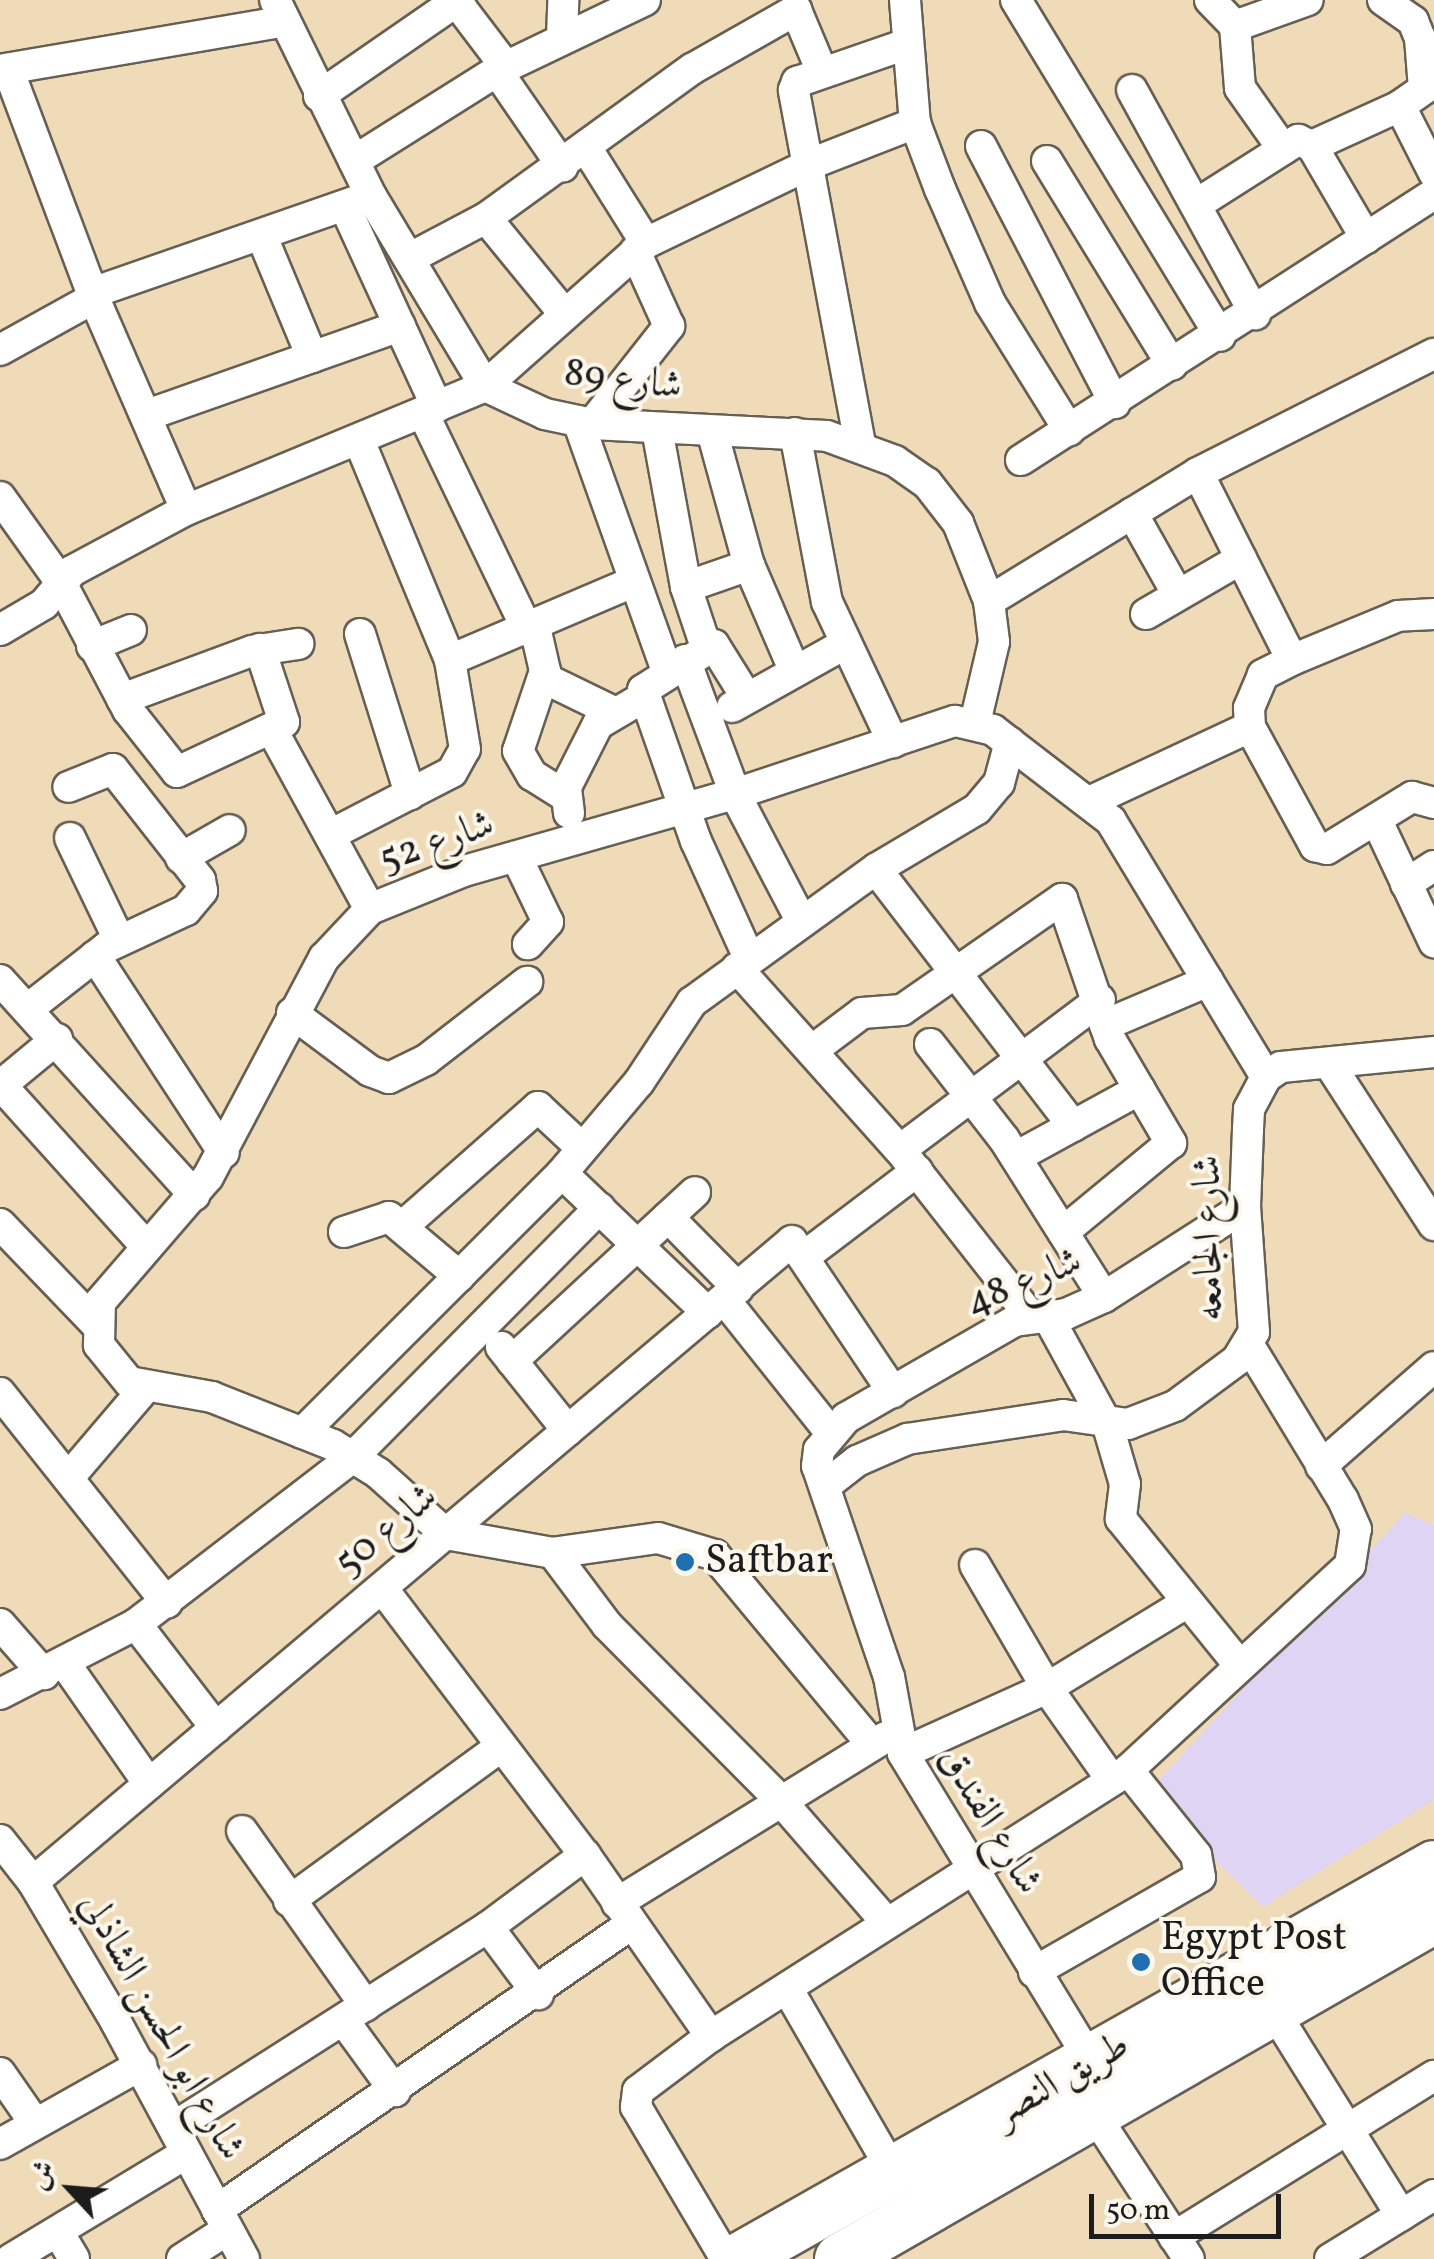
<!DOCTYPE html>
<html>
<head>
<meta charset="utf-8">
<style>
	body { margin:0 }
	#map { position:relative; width:1434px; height:2259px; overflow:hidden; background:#f0dbb9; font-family:Vollkorn,Amiri,serif }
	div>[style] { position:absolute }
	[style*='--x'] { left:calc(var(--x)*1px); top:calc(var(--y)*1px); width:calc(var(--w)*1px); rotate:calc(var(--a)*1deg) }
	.built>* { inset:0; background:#e0d4f4 }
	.roads { filter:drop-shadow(2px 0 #665f53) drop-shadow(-2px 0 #665f53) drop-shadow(0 2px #665f53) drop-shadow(0 -2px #665f53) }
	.minor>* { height:30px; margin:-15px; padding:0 15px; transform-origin:15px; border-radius:15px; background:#fff }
	.primary>* { height:50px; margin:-25px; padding:0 25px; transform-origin:25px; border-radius:25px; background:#fff }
	.dots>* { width:28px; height:28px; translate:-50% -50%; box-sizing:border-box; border:5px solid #fbf7ec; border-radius:50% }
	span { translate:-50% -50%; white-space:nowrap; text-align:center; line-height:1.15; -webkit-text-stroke:8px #fbf7ec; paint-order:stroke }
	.street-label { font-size:40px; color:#1c1c1c }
	.poi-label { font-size:40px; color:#1c1c1c }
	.left { translate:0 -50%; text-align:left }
	.north { position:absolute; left:20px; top:2139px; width:100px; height:100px; -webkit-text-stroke:8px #fbf7ec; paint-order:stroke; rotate:296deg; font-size:28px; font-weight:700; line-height:40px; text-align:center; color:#1c1c1c }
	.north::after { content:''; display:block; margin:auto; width:35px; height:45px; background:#1c1c1c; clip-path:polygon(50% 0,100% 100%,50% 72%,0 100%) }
	.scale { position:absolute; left:1089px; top:2194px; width:192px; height:45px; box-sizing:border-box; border:5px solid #1c1c1c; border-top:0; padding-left:12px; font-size:30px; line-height:35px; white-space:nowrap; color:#1c1c1c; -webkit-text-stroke:8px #fbf7ec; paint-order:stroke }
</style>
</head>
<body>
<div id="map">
	<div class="built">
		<i style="clip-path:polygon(1405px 1513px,1434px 1525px,1434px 1800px,1263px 1907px,1147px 1793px)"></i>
	</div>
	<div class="roads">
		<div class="minor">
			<i style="--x:275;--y:0;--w:218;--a:63.9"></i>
			<i style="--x:371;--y:196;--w:222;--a:59"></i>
			<i style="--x:485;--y:386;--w:66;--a:25"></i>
			<i style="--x:545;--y:414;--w:48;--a:12"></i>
			<i style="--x:592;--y:424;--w:235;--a:2.9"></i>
			<i style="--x:827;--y:436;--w:72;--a:20.2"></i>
			<i style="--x:895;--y:461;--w:39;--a:35"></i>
			<i style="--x:927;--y:483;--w:51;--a:52.2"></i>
			<i style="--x:958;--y:523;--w:84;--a:68.3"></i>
			<i style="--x:989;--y:601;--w:41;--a:83"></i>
			<i style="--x:994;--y:642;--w:83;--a:103.2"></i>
			<i style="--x:905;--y:0;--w:123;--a:85.4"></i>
			<i style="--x:915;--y:123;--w:71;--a:69.3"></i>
			<i style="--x:940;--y:189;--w:124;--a:66.3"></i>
			<i style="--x:990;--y:303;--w:150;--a:58.1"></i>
			<i style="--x:1016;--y:0;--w:393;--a:58.7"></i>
			<i style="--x:1210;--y:0;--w:36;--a:46"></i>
			<i style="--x:1235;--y:26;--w:77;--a:-19.6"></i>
			<i style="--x:1383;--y:0;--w:37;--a:35"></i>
			<i style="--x:1413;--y:21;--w:18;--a:68"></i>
			<i style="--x:1420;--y:38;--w:51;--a:85.5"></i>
			<i style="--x:1424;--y:89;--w:29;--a:145"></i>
			<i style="--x:1400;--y:106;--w:75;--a:63.1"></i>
			<i style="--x:1235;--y:26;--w:62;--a:85.4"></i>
			<i style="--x:1240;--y:88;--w:75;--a:54.8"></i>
			<i style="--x:562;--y:38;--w:38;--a:-88"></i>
			<i style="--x:8;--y:69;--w:245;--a:69.4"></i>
			<i style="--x:94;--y:298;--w:231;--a:66.5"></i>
			<i style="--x:0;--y:70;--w:286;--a:-9.7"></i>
			<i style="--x:497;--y:71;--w:116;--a:55.5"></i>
			<i style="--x:1132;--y:90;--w:256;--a:61.2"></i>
			<i style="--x:319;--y:96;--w:160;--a:-34.6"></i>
			<i style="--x:451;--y:5;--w:12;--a:20"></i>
			<i style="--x:462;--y:9;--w:73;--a:52.8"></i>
			<i style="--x:981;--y:146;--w:290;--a:62.5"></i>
			<i style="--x:1312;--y:146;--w:97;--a:-24.4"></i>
			<i style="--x:587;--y:149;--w:111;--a:57.9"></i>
			<i style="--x:354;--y:161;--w:169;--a:-32.2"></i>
			<i style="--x:497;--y:71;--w:164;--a:-25.6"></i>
			<i style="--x:1047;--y:161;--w:239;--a:58.5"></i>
			<i style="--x:1197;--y:204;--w:120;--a:-32.4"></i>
			<i style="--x:1298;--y:140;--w:15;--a:23"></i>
			<i style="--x:1312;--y:146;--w:107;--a:59.6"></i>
			<i style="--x:345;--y:207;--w:220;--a:65.3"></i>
			<i style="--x:486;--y:218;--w:122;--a:50.7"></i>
			<i style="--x:263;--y:239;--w:128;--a:67.4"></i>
			<i style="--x:412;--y:257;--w:84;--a:-27.8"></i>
			<i style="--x:486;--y:218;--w:254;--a:-35.9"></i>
			<i style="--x:692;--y:69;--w:120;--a:-29.6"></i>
			<i style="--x:796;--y:10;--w:67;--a:67.2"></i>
			<i style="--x:92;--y:293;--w:295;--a:-19.2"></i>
			<i style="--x:0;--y:350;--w:107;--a:-29"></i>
			<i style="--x:423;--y:413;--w:242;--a:64.3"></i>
			<i style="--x:150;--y:414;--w:265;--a:-19.4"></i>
			<i style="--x:578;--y:421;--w:265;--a:70.4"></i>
			<i style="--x:592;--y:424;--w:125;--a:-51.8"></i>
			<i style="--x:669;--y:326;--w:82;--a:-114.4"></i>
			<i style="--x:657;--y:429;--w:161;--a:79.6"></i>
			<i style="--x:686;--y:587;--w:63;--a:71.6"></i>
			<i style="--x:712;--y:431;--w:139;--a:74.6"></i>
			<i style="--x:749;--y:565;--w:116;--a:66.7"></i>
			<i style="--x:795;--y:433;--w:172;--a:79.3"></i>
			<i style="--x:827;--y:602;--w:155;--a:64.8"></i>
			<i style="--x:860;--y:444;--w:360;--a:-100.6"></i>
			<i style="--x:794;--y:90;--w:9;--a:-69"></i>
			<i style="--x:797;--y:82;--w:116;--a:-19.1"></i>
			<i style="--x:1021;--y:460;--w:491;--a:-32.8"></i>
			<i style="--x:1198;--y:473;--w:209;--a:63.3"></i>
			<i style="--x:0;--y:497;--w:103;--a:54.5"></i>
			<i style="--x:60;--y:581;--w:146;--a:62.2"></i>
			<i style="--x:128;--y:710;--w:79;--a:51.7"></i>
			<i style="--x:177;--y:772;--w:118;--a:-25"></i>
			<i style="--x:284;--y:722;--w:77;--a:-108.2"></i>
			<i style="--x:1132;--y:513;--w:94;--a:60.7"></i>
			<i style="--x:686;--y:587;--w:67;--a:-19.2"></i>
			<i style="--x:989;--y:601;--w:245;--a:-31.5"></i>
			<i style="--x:1198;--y:473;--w:264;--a:-26.8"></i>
			<i style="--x:1146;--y:614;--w:110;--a:-30.1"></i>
			<i style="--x:1434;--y:614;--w:36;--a:177"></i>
			<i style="--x:1398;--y:616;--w:115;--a:157.5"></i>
			<i style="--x:1292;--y:660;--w:33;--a:153"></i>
			<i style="--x:1263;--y:675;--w:36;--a:113"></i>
			<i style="--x:1249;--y:708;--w:19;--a:87"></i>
			<i style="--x:1250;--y:727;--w:136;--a:61.4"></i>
			<i style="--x:1315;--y:846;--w:12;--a:14"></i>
			<i style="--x:1327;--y:849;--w:100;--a:-31.5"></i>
			<i style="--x:1412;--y:797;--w:23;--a:15"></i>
			<i style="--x:535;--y:627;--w:45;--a:77.2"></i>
			<i style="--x:545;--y:671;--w:84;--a:108.6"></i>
			<i style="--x:518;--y:751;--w:28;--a:60"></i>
			<i style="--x:532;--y:775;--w:39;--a:32"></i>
			<i style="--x:0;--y:630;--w:51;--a:-30.6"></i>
			<i style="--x:44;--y:604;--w:43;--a:-49.7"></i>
			<i style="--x:72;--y:571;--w:129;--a:-28.2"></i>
			<i style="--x:186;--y:510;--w:324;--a:-22.5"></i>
			<i style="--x:485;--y:386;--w:215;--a:-41.6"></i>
			<i style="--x:646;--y:243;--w:182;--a:-25.7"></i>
			<i style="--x:810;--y:164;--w:113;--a:-21.3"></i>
			<i style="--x:360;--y:634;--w:168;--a:72.6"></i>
			<i style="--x:92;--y:646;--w:42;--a:-22.3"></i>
			<i style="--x:450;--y:660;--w:199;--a:-23.1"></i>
			<i style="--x:685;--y:660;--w:143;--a:69.5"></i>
			<i style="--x:735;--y:794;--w:142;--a:62.4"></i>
			<i style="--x:544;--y:678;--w:76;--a:25.9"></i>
			<i style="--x:747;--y:698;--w:62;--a:-121.9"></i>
			<i style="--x:714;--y:645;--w:84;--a:147.6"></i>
			<i style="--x:643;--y:690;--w:160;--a:70.7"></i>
			<i style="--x:696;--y:841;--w:128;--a:65.6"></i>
			<i style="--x:122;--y:699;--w:139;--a:-20.3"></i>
			<i style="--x:252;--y:651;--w:47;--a:-8.7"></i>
			<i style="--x:732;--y:707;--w:127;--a:-29.2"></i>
			<i style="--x:272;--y:730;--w:204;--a:61.3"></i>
			<i style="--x:1091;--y:801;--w:175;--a:-25"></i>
			<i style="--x:569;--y:813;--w:26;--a:-97"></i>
			<i style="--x:566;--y:787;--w:71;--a:-63.1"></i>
			<i style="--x:598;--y:724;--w:53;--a:-30.4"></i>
			<i style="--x:1378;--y:823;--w:132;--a:64.8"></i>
			<i style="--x:330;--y:835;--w:137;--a:-27.3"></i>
			<i style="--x:452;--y:772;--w:26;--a:-61"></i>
			<i style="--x:465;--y:749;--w:90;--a:-99.6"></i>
			<i style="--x:450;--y:660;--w:235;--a:-112.5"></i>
			<i style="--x:70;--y:838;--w:113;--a:64.3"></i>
			<i style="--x:181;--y:858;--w:56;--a:-29.7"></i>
			<i style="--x:517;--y:858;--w:71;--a:64.2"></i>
			<i style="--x:548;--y:922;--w:30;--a:132"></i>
			<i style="--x:876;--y:869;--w:324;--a:52.5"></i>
			<i style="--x:1406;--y:884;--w:33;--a:-33"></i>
			<i style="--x:95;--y:956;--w:235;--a:56.8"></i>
			<i style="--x:737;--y:968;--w:244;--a:48.2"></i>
			<i style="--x:900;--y:1150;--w:212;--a:51.9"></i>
			<i style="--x:0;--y:980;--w:290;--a:47.9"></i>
			<i style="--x:29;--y:1008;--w:99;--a:-38"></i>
			<i style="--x:107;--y:947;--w:87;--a:-25.1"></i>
			<i style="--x:186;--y:910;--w:25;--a:-50"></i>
			<i style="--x:202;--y:891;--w:11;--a:-100"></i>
			<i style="--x:200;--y:880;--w:141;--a:-128.1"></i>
			<i style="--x:113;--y:769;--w:48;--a:158.2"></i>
			<i style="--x:292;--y:1013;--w:97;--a:36.6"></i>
			<i style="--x:370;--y:1071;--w:20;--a:20"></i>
			<i style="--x:389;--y:1078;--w:41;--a:-25.9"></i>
			<i style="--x:426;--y:1060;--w:128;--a:-37.7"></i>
			<i style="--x:1105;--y:1025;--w:112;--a:-23.1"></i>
			<i style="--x:930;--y:1044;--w:120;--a:52.1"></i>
			<i style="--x:1004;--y:1139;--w:187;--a:57.7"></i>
			<i style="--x:814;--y:1049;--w:60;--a:-36.9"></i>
			<i style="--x:862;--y:1013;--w:40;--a:-4.3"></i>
			<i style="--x:902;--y:1010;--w:195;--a:-34.8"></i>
			<i style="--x:1062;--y:899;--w:148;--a:71.1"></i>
			<i style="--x:1110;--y:1039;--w:121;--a:59.6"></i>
			<i style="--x:1171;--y:1143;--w:140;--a:140.5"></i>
			<i style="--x:1330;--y:1065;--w:191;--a:57"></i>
			<i style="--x:0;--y:1084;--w:219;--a:48"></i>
			<i style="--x:0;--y:1086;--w:74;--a:-39.5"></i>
			<i style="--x:900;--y:1150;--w:250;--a:-36.9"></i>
			<i style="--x:1016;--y:1157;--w:141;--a:-28.7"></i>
			<i style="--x:562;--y:1173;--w:202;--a:43.8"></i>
			<i style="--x:668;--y:1217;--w:100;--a:45.4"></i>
			<i style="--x:0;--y:1224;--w:137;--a:46.2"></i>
			<i style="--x:403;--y:1226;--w:180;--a:-41.4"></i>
			<i style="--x:538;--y:1107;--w:60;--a:43"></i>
			<i style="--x:344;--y:1232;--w:47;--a:-18.4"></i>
			<i style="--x:389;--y:1217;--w:92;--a:40.1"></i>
			<i style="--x:805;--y:1256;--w:141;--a:-37.2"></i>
			<i style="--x:724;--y:1299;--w:170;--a:51.4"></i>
			<i style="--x:1048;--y:1317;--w:124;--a:61.2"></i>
			<i style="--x:1108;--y:1426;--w:60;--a:73.7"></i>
			<i style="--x:1125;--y:1484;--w:35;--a:97"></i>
			<i style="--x:1121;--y:1519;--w:189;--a:51"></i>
			<i style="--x:501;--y:1347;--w:107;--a:51.4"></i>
			<i style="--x:512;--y:1361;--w:249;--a:-42.7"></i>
			<i style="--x:0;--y:1393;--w:268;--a:51.5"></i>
			<i style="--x:302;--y:1433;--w:368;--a:-45"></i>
			<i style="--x:562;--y:1173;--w:119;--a:-49.8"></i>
			<i style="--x:639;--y:1082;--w:96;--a:-56.5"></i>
			<i style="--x:692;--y:1002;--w:227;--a:-35.9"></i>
			<i style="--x:876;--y:869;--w:117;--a:-30.7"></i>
			<i style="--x:977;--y:809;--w:34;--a:-50"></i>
			<i style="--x:999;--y:783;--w:42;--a:-75"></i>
			<i style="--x:1321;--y:1466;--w:150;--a:-41.2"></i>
			<i style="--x:70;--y:1476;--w:114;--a:-49.6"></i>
			<i style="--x:825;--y:1486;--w:41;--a:-38"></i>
			<i style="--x:857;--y:1461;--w:55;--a:-23.7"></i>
			<i style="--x:907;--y:1439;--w:158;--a:-8.7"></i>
			<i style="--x:1063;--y:1415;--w:66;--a:7.9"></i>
			<i style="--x:1128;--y:1424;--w:50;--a:-21"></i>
			<i style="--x:1175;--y:1406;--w:77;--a:-36.6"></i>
			<i style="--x:1237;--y:1360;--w:33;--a:-59"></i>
			<i style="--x:1254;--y:1332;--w:125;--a:-94.1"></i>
			<i style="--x:1245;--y:1207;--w:78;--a:-87.8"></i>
			<i style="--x:1248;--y:1129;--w:20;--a:-87"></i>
			<i style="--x:1249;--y:1109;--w:36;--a:-62"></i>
			<i style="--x:1266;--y:1077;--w:18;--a:-34"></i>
			<i style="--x:1281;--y:1067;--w:154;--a:-5.6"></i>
			<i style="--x:553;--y:1553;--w:90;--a:53.1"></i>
			<i style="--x:607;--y:1625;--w:247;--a:45.3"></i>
			<i style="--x:781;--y:1801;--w:162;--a:49"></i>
			<i style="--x:975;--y:1565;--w:143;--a:59.7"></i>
			<i style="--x:1047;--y:1688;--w:113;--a:54.8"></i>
			<i style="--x:382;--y:1588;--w:335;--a:52.8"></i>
			<i style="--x:585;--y:1855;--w:221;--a:55.2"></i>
			<i style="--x:0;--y:1624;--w:67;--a:48.7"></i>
			<i style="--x:136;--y:1624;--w:131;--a:52.4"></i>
			<i style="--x:66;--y:1665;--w:145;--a:55.1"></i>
			<i style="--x:0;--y:1694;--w:153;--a:-27.2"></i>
			<i style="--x:136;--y:1624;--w:275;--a:-37.6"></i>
			<i style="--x:354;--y:1456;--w:349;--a:-45.3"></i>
			<i style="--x:870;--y:1742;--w:243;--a:-129.7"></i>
			<i style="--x:715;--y:1555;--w:59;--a:-163.4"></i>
			<i style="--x:658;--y:1538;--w:106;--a:171.9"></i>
			<i style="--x:553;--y:1553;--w:109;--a:-169.9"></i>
			<i style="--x:446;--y:1534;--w:91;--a:-138.1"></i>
			<i style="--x:378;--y:1473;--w:53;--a:-148.1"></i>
			<i style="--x:333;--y:1445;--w:130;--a:-158.4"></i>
			<i style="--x:212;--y:1397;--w:84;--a:-169.8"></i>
			<i style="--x:129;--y:1382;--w:48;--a:-129"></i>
			<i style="--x:99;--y:1345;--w:43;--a:-88.7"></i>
			<i style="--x:100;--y:1302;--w:165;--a:-49.2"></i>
			<i style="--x:208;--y:1177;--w:248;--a:-62.1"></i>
			<i style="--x:324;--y:958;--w:67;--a:-46.8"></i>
			<i style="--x:370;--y:909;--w:101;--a:-22"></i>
			<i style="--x:464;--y:871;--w:282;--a:-15.9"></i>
			<i style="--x:735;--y:794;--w:232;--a:-18.4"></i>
			<i style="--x:955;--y:721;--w:39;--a:13"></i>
			<i style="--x:993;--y:730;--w:149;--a:37.6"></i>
			<i style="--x:1111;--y:821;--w:299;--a:58.8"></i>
			<i style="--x:903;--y:1753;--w:158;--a:-24.3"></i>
			<i style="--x:1047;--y:1688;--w:163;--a:-31.4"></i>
			<i style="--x:242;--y:1831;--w:214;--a:54.7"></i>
			<i style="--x:0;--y:1840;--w:53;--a:51.8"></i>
			<i style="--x:33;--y:1882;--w:163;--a:59.3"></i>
			<i style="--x:116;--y:2022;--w:269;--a:61.6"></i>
			<i style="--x:33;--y:1882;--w:993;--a:-40.18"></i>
			<i style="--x:792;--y:1241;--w:182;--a:56.2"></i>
			<i style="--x:289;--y:1901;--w:260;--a:-36.1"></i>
			<i style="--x:617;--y:1903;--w:316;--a:-31.7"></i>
			<i style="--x:488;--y:1927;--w:84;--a:53.3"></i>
			<i style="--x:1034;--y:1972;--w:191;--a:-29.8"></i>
			<i style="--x:1200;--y:1877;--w:22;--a:-100"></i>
			<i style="--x:1196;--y:1855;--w:109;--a:-128.7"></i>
			<i style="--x:787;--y:1988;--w:216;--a:60"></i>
			<i style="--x:1273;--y:2010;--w:242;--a:58"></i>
			<i style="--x:344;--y:2021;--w:87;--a:53.9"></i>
			<i style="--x:1092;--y:2063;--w:363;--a:-121.4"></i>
			<i style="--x:903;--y:1753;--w:77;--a:-100.4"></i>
			<i style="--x:889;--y:1677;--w:223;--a:-108.8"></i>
			<i style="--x:817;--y:1466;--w:16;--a:-83"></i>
			<i style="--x:819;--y:1450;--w:42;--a:-49.8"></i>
			<i style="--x:846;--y:1418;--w:195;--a:-29.9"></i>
			<i style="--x:1015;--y:1321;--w:51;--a:-7.8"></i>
			<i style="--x:1066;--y:1314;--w:42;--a:-24.1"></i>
			<i style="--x:1104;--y:1297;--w:167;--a:-32.6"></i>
			<i style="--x:0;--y:2073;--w:60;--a:55.2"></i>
			<i style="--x:1094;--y:2114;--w:173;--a:56.8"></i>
			<i style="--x:174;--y:2127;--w:372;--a:-32.5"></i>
			<i style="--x:488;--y:1927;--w:121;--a:-36.6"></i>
			<i style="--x:0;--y:2144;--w:162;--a:-29.3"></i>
			<i style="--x:217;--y:2210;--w:502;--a:-34.61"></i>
			<i style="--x:58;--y:2232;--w:31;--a:59"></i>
			<i style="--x:1174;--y:2237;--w:306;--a:-31.8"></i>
			<i style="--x:11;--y:2259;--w:205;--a:-31.1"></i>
			<i style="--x:182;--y:2259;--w:54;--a:-32.8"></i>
			<i style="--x:726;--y:2259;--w:177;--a:-120.6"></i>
			<i style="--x:636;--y:2107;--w:16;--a:-83"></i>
			<i style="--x:638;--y:2091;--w:91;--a:-37"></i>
			<i style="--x:711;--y:2036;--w:495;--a:-32.5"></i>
			<i style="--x:1128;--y:1770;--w:302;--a:-42.7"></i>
			<i style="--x:1350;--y:1565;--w:36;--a:-81"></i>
			<i style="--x:1356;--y:1529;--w:32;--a:-114"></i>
			<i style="--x:1343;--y:1500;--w:179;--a:-121.3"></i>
			<i style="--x:1330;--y:2259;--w:122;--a:-31.6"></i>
		</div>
		<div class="primary">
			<i style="--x:738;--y:2259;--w:799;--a:-29.45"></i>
			<i style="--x:840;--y:2259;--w:685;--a:-29.86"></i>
		</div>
	</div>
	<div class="dots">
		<i style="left:685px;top:1562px;background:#1f6fb2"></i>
		<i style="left:1141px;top:1962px;background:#1f6fb2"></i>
	</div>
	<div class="street-label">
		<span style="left:623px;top:381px;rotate:7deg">شارع 89</span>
		<span style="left:437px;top:843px;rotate:-19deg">شارع 52</span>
		<span style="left:1210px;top:1238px;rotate:-91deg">شارع الجامعه</span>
		<span style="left:1024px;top:1283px;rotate:-22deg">شارع 48</span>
		<span style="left:387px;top:1531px;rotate:-40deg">شارع 50</span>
		<span style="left:989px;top:1821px;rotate:59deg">شارع الفندق</span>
		<span style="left:161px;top:2027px;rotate:61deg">شارع ابو الحسن الشاذلي</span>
		<span style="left:1062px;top:2080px;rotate:-30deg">طريق النصر</span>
	</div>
	<div class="poi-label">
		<span class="left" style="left:705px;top:1562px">Saftbar</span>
		<span class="left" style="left:1161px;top:1962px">Egypt Post<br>Office</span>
	</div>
	<div class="north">ش</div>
	<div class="scale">50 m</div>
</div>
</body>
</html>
